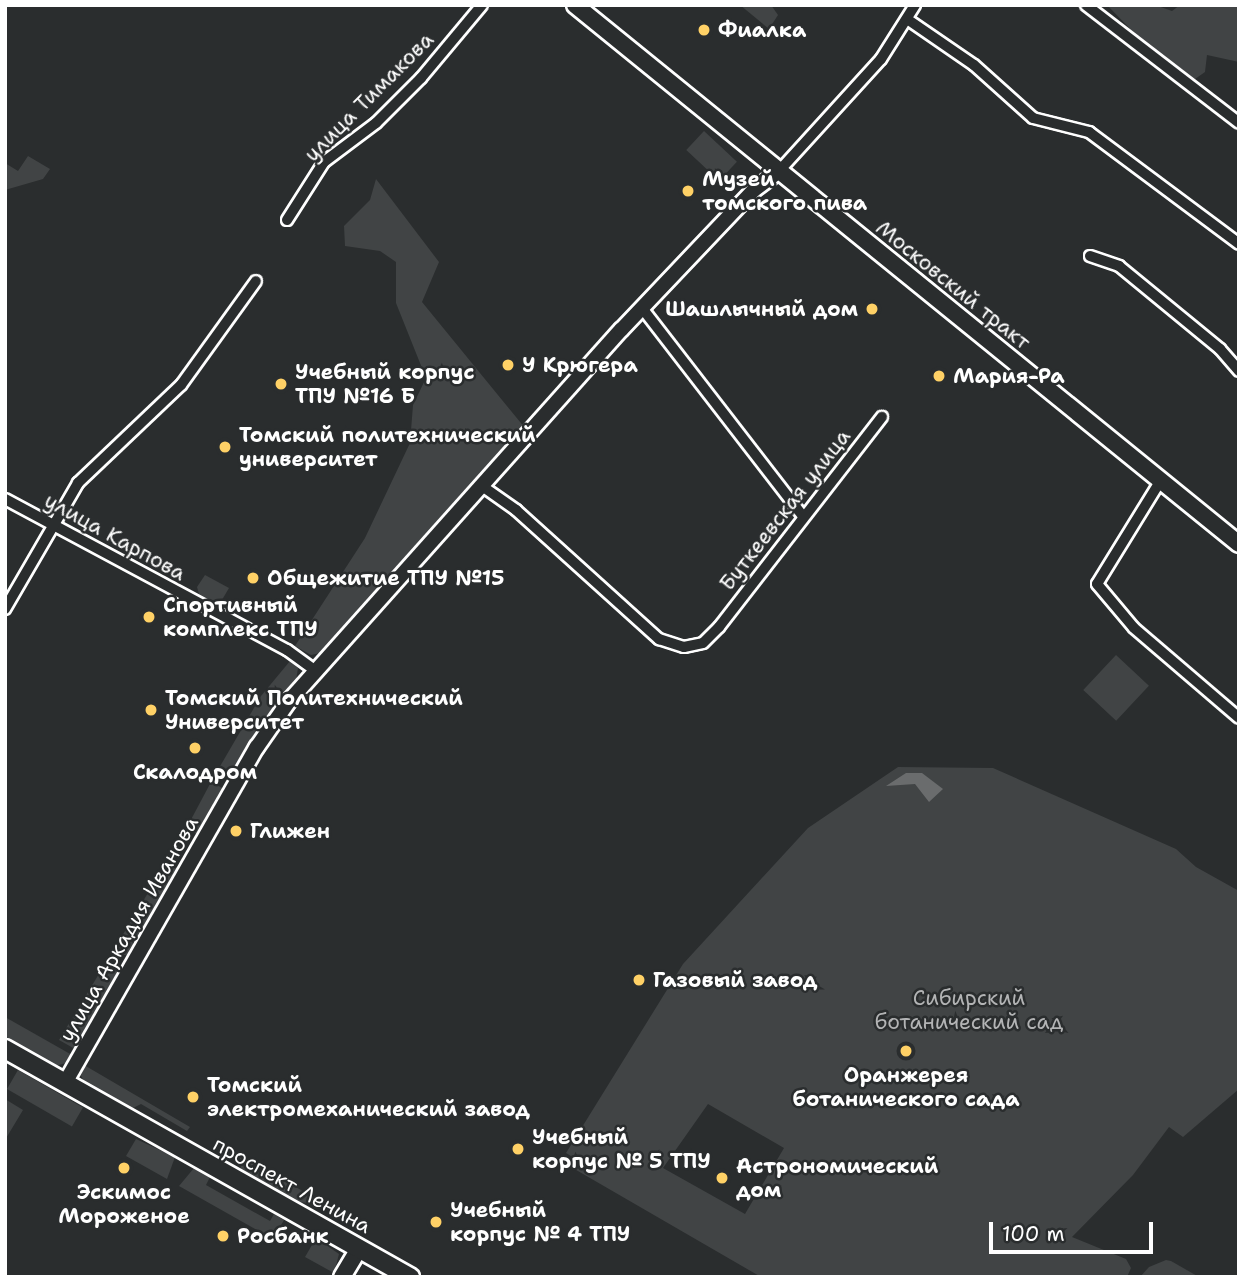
<!DOCTYPE html>
<html>
<head>
<meta charset="utf-8">
<style>
	body { margin:0 }
	#map { position:relative; width:1244px; height:1282px; overflow:hidden; background:#2a2d2e; font-family:"Shantell Sans",sans-serif }
	div>[style] { position:absolute }
	[style*='--x'] { left:calc(var(--x)*1px); top:calc(var(--y)*1px); width:calc(var(--w)*1px); rotate:calc(var(--a)*1deg) }
	.green>* { inset:0; background:#414445; transform-origin:0 0 }
	.water>* { inset:0; background:#6a6c6d }
	.roads { filter:drop-shadow(2px 0 #fff) drop-shadow(-2px 0 #fff) drop-shadow(0 2px #fff) drop-shadow(0 -2px #fff) }
	.minor>* { height:10px; margin:-5px; padding:0 5px; transform-origin:5px; border-radius:5px; background:#2a2d2e }
	.tertiary>* { height:14px; margin:-7px; padding:0 7px; transform-origin:7px; border-radius:7px; background:#2a2d2e }
	.secondary>* { height:16px; margin:-8px; padding:0 8px; transform-origin:8px; border-radius:8px; background:#2a2d2e }
	.primary>* { height:18px; margin:-9px; padding:0 9px; transform-origin:9px; border-radius:9px; background:#2a2d2e }
	.dots>* { width:19px; height:19px; translate:-50% -50%; box-sizing:border-box; border:4px solid #2a2d2e; border-radius:50% }
	span { translate:-50% -50%; white-space:nowrap; text-align:center; line-height:1.15; -webkit-text-stroke:5px #2a2d2e; paint-order:stroke }
	.poi-label { font-size:21px; color:#fff; font-weight:700 }
	.left { translate:0 -50%; text-align:left }
	.right { translate:-100% -50%; text-align:right }
	.street-label { font-size:21px; color:#fff }
	.park-label { font-size:21px; color:#b3b4b5 }
	.frame { position:absolute; inset:0; border:7px solid #fff; pointer-events:none }
	.scale { position:absolute; left:989px; top:1222px; width:164px; height:32px; box-sizing:border-box; border:4px solid #fff; border-top:0; padding-left:9px; font-size:21px; line-height:24px; white-space:nowrap; color:#fff; -webkit-text-stroke:5px #2a2d2e; paint-order:stroke }
</style>
</head>
<body>
<div id="map">
	<div class="green">
		<i style="clip-path:polygon(740px 5px,771px 5px,778px 15px,769px 29px)"></i>
		<i style="clip-path:polygon(1107px 5px,1155px 5px,1172px 11px,1180px 5px,1239px 5px,1239px 62px,1207px 55px,1205px 72px,1195px 79px,1139px 38px)"></i>
		<i style="left:704px;top:131px;width:45px;height:26px;rotate:43deg"></i>
		<i style="clip-path:polygon(28px 156px,50px 169px,43px 179px,5px 190px,5px 163px,18px 171px)"></i>
		<i style="clip-path:polygon(376px 179px,439px 262px,422px 302px,525px 428px,343px 631px,320px 653px,311px 655px,295px 646px,365px 538px,410px 443px,413px 405px,426px 378px,396px 303px,396px 262px,380px 251px,345px 246px,344px 226px,370px 200px)"></i>
		<i style="clip-path:polygon(205px 575px,229px 588px,219px 605px,199px 594px,197px 587px)"></i>
		<i style="left:1116px;top:655px;width:45px;height:48px;rotate:43deg"></i>
		<i style="clip-path:polygon(290px 661px,298px 668px,296px 680px,232px 776px,219px 768px,261px 696px)"></i>
		<i style="clip-path:polygon(evenodd,898px 767px,993px 768px,1176px 849px,1196px 867px,1239px 891px,1239px 1089px,1183px 1137px,1169px 1127px,1133px 1175px,1072px 1237px,1126px 1259px,1131px 1268px,1127px 1277px,761px 1277px,571px 1167px,576px 1159px,566px 1153px,683px 964px,808px 828px,898px 767px,708px 1104px,784px 1148px,745px 1214px,663px 1168px,708px 1104px)"></i>
		<i style="left:211px;top:782px;width:15px;height:53px;rotate:28deg"></i>
		<i style="clip-path:polygon(166px 863px,178px 869px,129px 955px,121px 955px,113px 951px)"></i>
		<i style="clip-path:polygon(108px 959px,119px 972px,75px 1049px,59px 1040px)"></i>
		<i style="clip-path:polygon(5px 1017px,72px 1055px,66px 1063px,55px 1066px,5px 1038px)"></i>
		<i style="clip-path:polygon(84px 1065px,190px 1127px,187px 1131px,141px 1104px,129px 1110px,86px 1085px,81px 1076px)"></i>
		<i style="left:18px;top:1070px;width:75px;height:22px;rotate:30deg"></i>
		<i style="clip-path:polygon(5px 1099px,23px 1110px,5px 1140px)"></i>
		<i style="clip-path:polygon(136px 1139px,175px 1157px,167px 1179px,126px 1156px)"></i>
		<i style="clip-path:polygon(240px 1155px,313px 1197px,309px 1203px,297px 1202px,241px 1171px)"></i>
		<i style="clip-path:polygon(194px 1168px,210px 1177px,206px 1185px,270px 1221px,274px 1214px,284px 1220px,273px 1239px,179px 1186px)"></i>
		<i style="clip-path:polygon(316px 1238px,339px 1254px,334px 1273px,305px 1257px)"></i>
		<i style="clip-path:polygon(1166px 1260px,1171px 1261px,1199px 1277px,1140px 1277px,1149px 1267px)"></i>
	</div>
	<div class="water">
		<i style="clip-path:polygon(906px 773px,922px 773px,943px 789px,929px 802px,915px 784px,886px 786px)"></i>
	</div>
	<div class="roads">
		<div class="minor">
			<i style="--x:1086;--y:5;--w:193;--a:37.6"></i>
			<i style="--x:907;--y:19;--w:81;--a:34.5"></i>
			<i style="--x:974;--y:65;--w:79;--a:41.9"></i>
			<i style="--x:1033;--y:118;--w:58;--a:14"></i>
			<i style="--x:1089;--y:132;--w:187;--a:36.7"></i>
			<i style="--x:779;--y:171;--w:151;--a:-47.7"></i>
			<i style="--x:881;--y:59;--w:64;--a:-57.8"></i>
			<i style="--x:287;--y:220;--w:69;--a:-57.5"></i>
			<i style="--x:324;--y:162;--w:65;--a:-36.9"></i>
			<i style="--x:376;--y:123;--w:64;--a:-45"></i>
			<i style="--x:421;--y:78;--w:95;--a:-50.1"></i>
			<i style="--x:1090;--y:256;--w:31;--a:19"></i>
			<i style="--x:1119;--y:266;--w:131;--a:39.4"></i>
			<i style="--x:1220;--y:349;--w:29;--a:49"></i>
			<i style="--x:642;--y:308;--w:262;--a:52.3"></i>
			<i style="--x:1161;--y:480;--w:122;--a:121.6"></i>
			<i style="--x:1097;--y:584;--w:57;--a:49.9"></i>
			<i style="--x:1134;--y:628;--w:138;--a:40.6"></i>
			<i style="--x:482;--y:486;--w:42;--a:35.2"></i>
			<i style="--x:516;--y:510;--w:193;--a:42.1"></i>
			<i style="--x:659;--y:639;--w:26;--a:18"></i>
			<i style="--x:684;--y:647;--w:19;--a:-12"></i>
			<i style="--x:703;--y:643;--w:23;--a:-45"></i>
			<i style="--x:719;--y:627;--w:266;--a:-52.2"></i>
			<i style="--x:5;--y:499;--w:320;--a:28.2"></i>
			<i style="--x:287;--y:650;--w:34;--a:36"></i>
			<i style="--x:5;--y:609;--w:146;--a:-59.9"></i>
			<i style="--x:78;--y:483;--w:142;--a:-43.6"></i>
			<i style="--x:181;--y:385;--w:128;--a:-54.2"></i>
		</div>
		<div class="tertiary">
			<i style="--x:65;--y:1083;--w:387;--a:-60.3"></i>
			<i style="--x:257;--y:747;--w:56;--a:-55.2"></i>
			<i style="--x:289;--y:701;--w:498;--a:-48.2"></i>
			<i style="--x:621;--y:330;--w:193;--a:-46.5"></i>
			<i style="--x:754;--y:190;--w:31;--a:-37"></i>
		</div>
		<div class="secondary">
			<i style="--x:575;--y:5;--w:855;--a:39.07"></i>
			<i style="--x:342;--y:1277;--w:33;--a:-59"></i>
		</div>
		<div class="primary">
			<i style="--x:5;--y:1049;--w:465;--a:29.4"></i>
		</div>
	</div>
	<div class="dots">
		<i style="left:704px;top:30px;background:#ffd166"></i>
		<i style="left:688px;top:191px;background:#ffd166"></i>
		<i style="left:872px;top:309px;background:#ffd166"></i>
		<i style="left:508px;top:365px;background:#ffd166"></i>
		<i style="left:939px;top:376px;background:#ffd166"></i>
		<i style="left:281px;top:384px;background:#ffd166"></i>
		<i style="left:225px;top:447px;background:#ffd166"></i>
		<i style="left:253px;top:578px;background:#ffd166"></i>
		<i style="left:149px;top:617px;background:#ffd166"></i>
		<i style="left:151px;top:710px;background:#ffd166"></i>
		<i style="left:195px;top:748px;background:#ffd166"></i>
		<i style="left:236px;top:831px;background:#ffd166"></i>
		<i style="left:639px;top:980px;background:#ffd166"></i>
		<i style="left:906px;top:1051px;background:#ffd166"></i>
		<i style="left:193px;top:1097px;background:#ffd166"></i>
		<i style="left:518px;top:1149px;background:#ffd166"></i>
		<i style="left:124px;top:1168px;background:#ffd166"></i>
		<i style="left:722px;top:1178px;background:#ffd166"></i>
		<i style="left:436px;top:1222px;background:#ffd166"></i>
		<i style="left:223px;top:1236px;background:#ffd166"></i>
	</div>
	<div class="poi-label">
		<span class="left" style="left:718px;top:30px">Фиалка</span>
		<span class="left" style="left:702px;top:191px">Музей<br>томского пива</span>
		<span class="right" style="left:858px;top:309px">Шашлычный дом</span>
		<span class="left" style="left:522px;top:365px">У Крюгера</span>
		<span class="left" style="left:295px;top:384px">Учебный корпус<br>ТПУ №16 Б</span>
		<span class="left" style="left:953px;top:376px">Мария-Ра</span>
		<span class="left" style="left:239px;top:447px">Томский политехнический<br>университет</span>
		<span class="left" style="left:267px;top:578px">Общежитие ТПУ №15</span>
		<span class="left" style="left:163px;top:617px">Спортивный<br>комплекс ТПУ</span>
		<span class="left" style="left:165px;top:710px">Томский Политехнический<br>Университет</span>
		<span style="left:195px;top:772px">Скалодром</span>
		<span class="left" style="left:250px;top:831px">Глижен</span>
		<span class="left" style="left:653px;top:980px">Газовый завод</span>
		<span style="left:906px;top:1087px">Оранжерея<br>ботанического сада</span>
		<span class="left" style="left:207px;top:1097px">Томский<br>электромеханический завод</span>
		<span class="left" style="left:532px;top:1149px">Учебный<br>корпус № 5 ТПУ</span>
		<span class="left" style="left:736px;top:1178px">Астрономический<br>дом</span>
		<span style="left:124px;top:1204px">Эскимос<br>Мороженое</span>
		<span class="left" style="left:450px;top:1222px">Учебный<br>корпус № 4 ТПУ</span>
		<span class="left" style="left:237px;top:1236px">Росбанк</span>
	</div>
	<div class="street-label">
		<span style="left:369px;top:97px;rotate:-45deg">улица Тимакова</span>
		<span style="left:953px;top:285px;rotate:39deg">Московский тракт</span>
		<span style="left:785px;top:510px;rotate:-52deg">Буткеевская улица</span>
		<span style="left:115px;top:537px;rotate:29deg">улица Карпова</span>
		<span style="left:129px;top:929px;rotate:-60deg">улица Аркадия Иванова</span>
		<span style="left:292px;top:1185px;rotate:29deg">проспект Ленина</span>
	</div>
	<div class="park-label">
		<span style="left:969px;top:1010px">Сибирский<br>ботанический сад</span>
	</div>
	<div class="frame"></div>
	<div class="scale">100 m</div>
</div>
</body>
</html>
